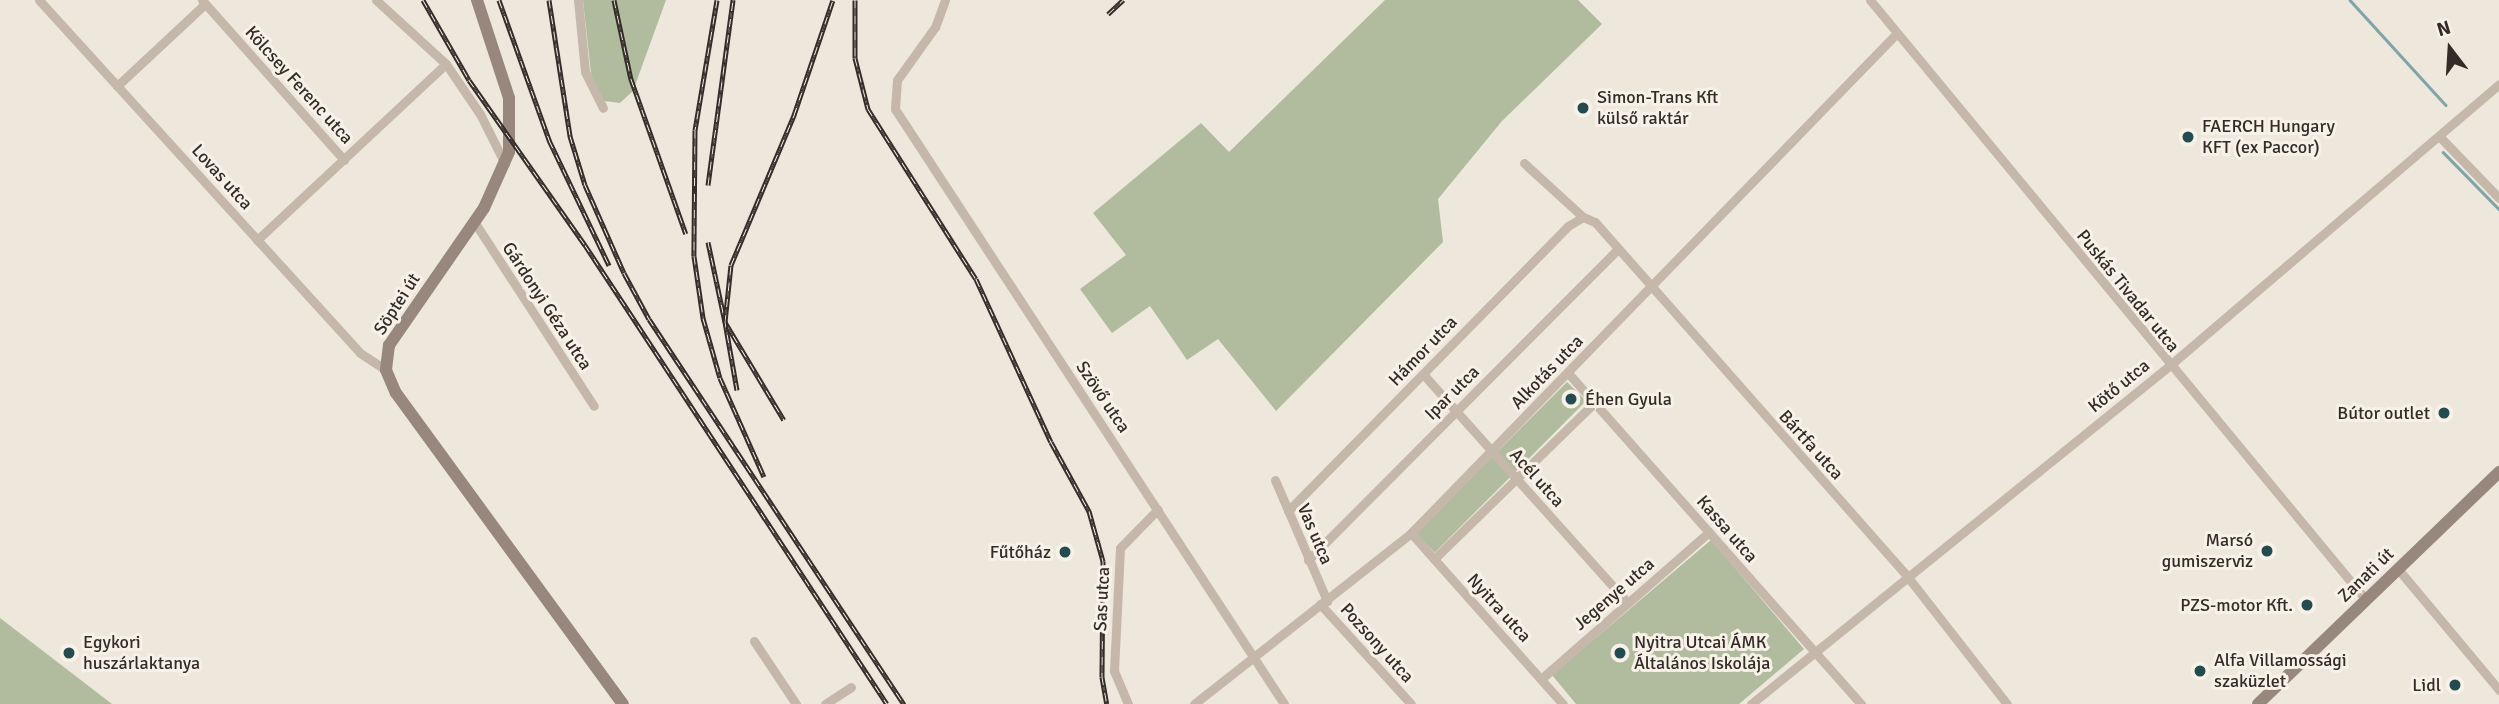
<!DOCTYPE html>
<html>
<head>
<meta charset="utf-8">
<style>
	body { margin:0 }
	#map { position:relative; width:2499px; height:704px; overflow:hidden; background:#eee7dc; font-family:Signika,sans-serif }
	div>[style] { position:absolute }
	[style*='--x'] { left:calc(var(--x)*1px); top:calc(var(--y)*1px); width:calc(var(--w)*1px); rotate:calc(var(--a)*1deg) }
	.green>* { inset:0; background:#b1bc9e; transform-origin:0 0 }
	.stream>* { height:2.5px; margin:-1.25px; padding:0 1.25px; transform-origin:1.25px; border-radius:1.25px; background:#7fa5a8 }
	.street>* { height:9px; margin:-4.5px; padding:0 4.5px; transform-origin:4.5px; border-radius:4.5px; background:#c5b7aa }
	.secondary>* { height:12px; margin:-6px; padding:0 6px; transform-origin:6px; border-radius:6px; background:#98877c }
	.rail>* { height:5px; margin-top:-2.5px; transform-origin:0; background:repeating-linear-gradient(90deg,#f7f1e8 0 8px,#332c28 0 16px); box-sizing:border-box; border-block:2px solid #332c28 }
	.dots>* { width:19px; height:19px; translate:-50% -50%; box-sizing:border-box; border:4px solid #f7f1e8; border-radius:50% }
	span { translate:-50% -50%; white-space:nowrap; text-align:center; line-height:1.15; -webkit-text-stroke:6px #f7f1e8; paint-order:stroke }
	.street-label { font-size:18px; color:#332c28 }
	.poi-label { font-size:18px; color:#332c28 }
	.left { translate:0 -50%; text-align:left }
	.right { translate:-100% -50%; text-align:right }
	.north { position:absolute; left:2415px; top:14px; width:70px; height:70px; -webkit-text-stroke:5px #f7f1e8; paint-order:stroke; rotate:343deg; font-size:19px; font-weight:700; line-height:28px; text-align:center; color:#332c28 }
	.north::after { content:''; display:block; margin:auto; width:24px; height:32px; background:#332c28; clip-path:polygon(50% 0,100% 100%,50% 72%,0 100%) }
</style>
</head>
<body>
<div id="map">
	<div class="green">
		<i style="clip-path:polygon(583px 0,666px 0,633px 91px,620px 103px,604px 101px,592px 82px)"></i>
		<i style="clip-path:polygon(1385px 0,1578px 0,1602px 24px,1502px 121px,1438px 199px,1443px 242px,1276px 411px,1218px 339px,1187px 360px,1150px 306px,1112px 333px,1080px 289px,1126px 255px,1093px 213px,1201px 123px,1229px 152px)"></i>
		<i style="left:1567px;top:382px;width:27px;height:214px;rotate:45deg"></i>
		<i style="clip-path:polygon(1711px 540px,1804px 649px,1739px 704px,1576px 704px,1552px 675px)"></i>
		<i style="clip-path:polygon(0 618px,112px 704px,0 704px)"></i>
	</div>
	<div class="stream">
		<i style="--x:2350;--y:0;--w:142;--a:47.6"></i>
		<i style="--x:2443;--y:152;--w:80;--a:45.5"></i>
	</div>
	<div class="street">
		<i style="--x:39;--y:0;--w:477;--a:47.7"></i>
		<i style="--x:360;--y:353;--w:31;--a:33"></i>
		<i style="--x:202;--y:0;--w:214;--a:48.4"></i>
		<i style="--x:376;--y:0;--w:95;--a:42.4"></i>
		<i style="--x:446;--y:64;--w:60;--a:55.8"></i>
		<i style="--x:480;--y:114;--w:56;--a:63.4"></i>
		<i style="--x:578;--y:0;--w:72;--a:84.4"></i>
		<i style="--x:585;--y:72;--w:40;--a:63.4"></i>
		<i style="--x:945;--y:0;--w:29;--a:110"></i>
		<i style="--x:935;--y:27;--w:65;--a:125.6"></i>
		<i style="--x:897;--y:80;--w:29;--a:94"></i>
		<i style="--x:895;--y:109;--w:711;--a:56.82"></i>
		<i style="--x:1870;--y:0;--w:778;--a:50.42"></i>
		<i style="--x:117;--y:86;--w:120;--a:-43"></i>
		<i style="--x:2439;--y:136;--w:86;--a:45.9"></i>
		<i style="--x:1524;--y:163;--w:80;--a:42.5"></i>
		<i style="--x:1583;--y:217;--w:13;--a:23"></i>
		<i style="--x:1595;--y:222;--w:472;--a:48.6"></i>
		<i style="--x:1907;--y:576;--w:162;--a:52"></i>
		<i style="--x:475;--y:223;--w:218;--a:57"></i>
		<i style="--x:257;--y:240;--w:258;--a:-43"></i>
		<i style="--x:1423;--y:374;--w:307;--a:48.2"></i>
		<i style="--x:1569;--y:374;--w:441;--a:48.5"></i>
		<i style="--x:1275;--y:480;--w:132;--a:66.7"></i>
		<i style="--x:1288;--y:511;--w:400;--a:-45.5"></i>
		<i style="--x:1568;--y:226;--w:17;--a:-31"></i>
		<i style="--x:1411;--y:533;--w:229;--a:48.4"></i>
		<i style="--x:1434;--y:559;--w:226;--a:-44.3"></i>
		<i style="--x:1308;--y:560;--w:439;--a:-45.1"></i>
		<i style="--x:2398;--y:569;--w:158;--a:50.1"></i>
		<i style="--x:1320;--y:604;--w:135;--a:47.7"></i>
		<i style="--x:754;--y:641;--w:76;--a:56.3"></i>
		<i style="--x:1541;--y:679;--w:223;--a:-41.2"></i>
		<i style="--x:825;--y:704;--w:31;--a:-33"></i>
		<i style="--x:1128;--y:704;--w:36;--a:-113"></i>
		<i style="--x:1114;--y:671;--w:123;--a:-87.2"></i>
		<i style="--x:1120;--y:548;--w:54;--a:-45.7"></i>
		<i style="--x:1194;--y:704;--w:276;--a:-38.2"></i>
		<i style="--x:1411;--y:533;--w:697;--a:-45.81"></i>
		<i style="--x:1751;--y:704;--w:538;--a:-38.96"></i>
		<i style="--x:2169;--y:366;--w:434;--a:-40.5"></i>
	</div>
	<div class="secondary">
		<i style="--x:477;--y:0;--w:103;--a:71.9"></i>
		<i style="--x:509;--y:98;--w:54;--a:90"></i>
		<i style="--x:509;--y:152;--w:61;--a:114.1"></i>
		<i style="--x:484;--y:208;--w:167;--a:124.7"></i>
		<i style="--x:389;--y:345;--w:25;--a:97"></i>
		<i style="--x:386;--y:370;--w:25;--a:67"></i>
		<i style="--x:396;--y:393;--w:385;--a:53.9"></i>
		<i style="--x:2258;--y:704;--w:335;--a:-43.9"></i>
	</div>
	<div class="rail">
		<i style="--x:423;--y:0;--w:92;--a:60.1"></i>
		<i style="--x:469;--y:80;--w:202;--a:54.9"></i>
		<i style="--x:585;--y:245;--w:549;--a:56.66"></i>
		<i style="--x:499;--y:0;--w:149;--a:70.3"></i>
		<i style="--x:549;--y:140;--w:139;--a:64.4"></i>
		<i style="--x:549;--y:0;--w:138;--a:81.2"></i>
		<i style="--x:570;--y:136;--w:51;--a:73"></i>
		<i style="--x:585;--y:185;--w:96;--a:66.1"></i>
		<i style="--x:624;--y:273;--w:52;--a:61.5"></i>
		<i style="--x:649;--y:319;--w:462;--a:56.5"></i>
		<i style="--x:614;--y:0;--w:81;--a:77.9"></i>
		<i style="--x:631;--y:79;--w:164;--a:70.5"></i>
		<i style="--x:717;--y:0;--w:132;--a:99.6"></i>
		<i style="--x:695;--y:130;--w:126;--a:90.5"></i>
		<i style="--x:694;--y:256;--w:63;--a:81.7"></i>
		<i style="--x:703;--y:318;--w:62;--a:74.2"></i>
		<i style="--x:720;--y:378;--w:108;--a:66"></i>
		<i style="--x:855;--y:0;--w:58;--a:90"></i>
		<i style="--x:855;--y:58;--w:53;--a:75.7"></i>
		<i style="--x:868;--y:109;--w:201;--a:57.6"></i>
		<i style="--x:976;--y:279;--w:179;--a:65.3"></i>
		<i style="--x:1051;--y:442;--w:79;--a:61.2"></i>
		<i style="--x:1089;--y:511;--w:52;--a:74.4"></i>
		<i style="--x:1103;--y:561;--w:116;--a:90.5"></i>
		<i style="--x:1102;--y:677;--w:27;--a:80"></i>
		<i style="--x:1108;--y:14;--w:21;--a:-43"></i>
		<i style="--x:708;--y:185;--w:187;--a:-82.3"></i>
		<i style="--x:708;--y:242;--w:82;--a:78"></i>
		<i style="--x:725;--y:322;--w:114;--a:59"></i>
		<i style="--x:737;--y:390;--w:69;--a:-100"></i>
		<i style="--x:725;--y:322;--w:57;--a:-84"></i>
		<i style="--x:731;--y:265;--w:163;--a:-67.2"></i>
		<i style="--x:794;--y:115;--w:121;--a:-71.3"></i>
	</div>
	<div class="dots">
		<i style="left:1583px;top:108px;background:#234b50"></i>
		<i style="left:2188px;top:137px;background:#234b50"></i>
		<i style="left:1571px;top:399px;background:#234b50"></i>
		<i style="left:2444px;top:413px;background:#234b50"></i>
		<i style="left:2267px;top:551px;background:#234b50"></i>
		<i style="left:1065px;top:552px;background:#234b50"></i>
		<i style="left:2307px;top:605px;background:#234b50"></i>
		<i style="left:69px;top:653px;background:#234b50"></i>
		<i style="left:1620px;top:653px;background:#234b50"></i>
		<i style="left:2200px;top:671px;background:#234b50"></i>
		<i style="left:2455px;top:685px;background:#234b50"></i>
	</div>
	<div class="street-label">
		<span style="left:299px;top:85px;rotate:48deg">Kölcsey Ferenc utca</span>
		<span style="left:222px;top:177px;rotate:48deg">Lovas utca</span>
		<span style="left:2128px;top:291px;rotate:51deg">Puskás Tivadar utca</span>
		<span style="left:397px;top:304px;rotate:-57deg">Söptei út</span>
		<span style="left:547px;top:306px;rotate:57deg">Gárdonyi Géza utca</span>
		<span style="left:1423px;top:351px;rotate:-46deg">Hámor utca</span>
		<span style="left:1547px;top:372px;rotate:-46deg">Alkotás utca</span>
		<span style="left:2119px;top:386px;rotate:-39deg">Kötő utca</span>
		<span style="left:1452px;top:393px;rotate:-45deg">Ipar utca</span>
		<span style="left:1103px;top:397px;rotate:56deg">Szövő utca</span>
		<span style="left:1811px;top:445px;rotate:48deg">Bártfa utca</span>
		<span style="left:1537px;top:478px;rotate:48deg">Acél utca</span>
		<span style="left:1727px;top:529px;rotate:49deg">Kassa utca</span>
		<span style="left:1315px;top:534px;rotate:67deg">Vas utca</span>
		<span style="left:2366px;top:575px;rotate:-44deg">Zanati út</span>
		<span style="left:1614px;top:594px;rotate:-41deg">Jegenye utca</span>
		<span style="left:1102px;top:599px;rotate:-87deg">Sas utca</span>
		<span style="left:1499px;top:608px;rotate:48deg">Nyitra utca</span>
		<span style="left:1377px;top:643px;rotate:48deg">Pozsony utca</span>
	</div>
	<div class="poi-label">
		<span class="left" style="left:1597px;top:108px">Simon-Trans Kft<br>külső raktár</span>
		<span class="left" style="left:2202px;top:137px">FAERCH Hungary<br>KFT (ex Paccor)</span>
		<span class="left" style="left:1585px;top:399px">Éhen Gyula</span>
		<span class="right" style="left:2430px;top:413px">Bútor outlet</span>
		<span class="right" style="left:2253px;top:551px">Marsó<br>gumiszerviz</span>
		<span class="right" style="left:1051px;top:552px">Fűtőház</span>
		<span class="right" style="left:2293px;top:605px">PZS-motor Kft.</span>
		<span class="left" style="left:83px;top:653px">Egykori<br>huszárlaktanya</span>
		<span class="left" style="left:1634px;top:653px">Nyitra Utcai ÁMK<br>Általános Iskolája</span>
		<span class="left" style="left:2214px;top:671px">Alfa Villamossági<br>szaküzlet</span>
		<span class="right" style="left:2441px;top:685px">Lidl</span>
	</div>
	<div class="north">N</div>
</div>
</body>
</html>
